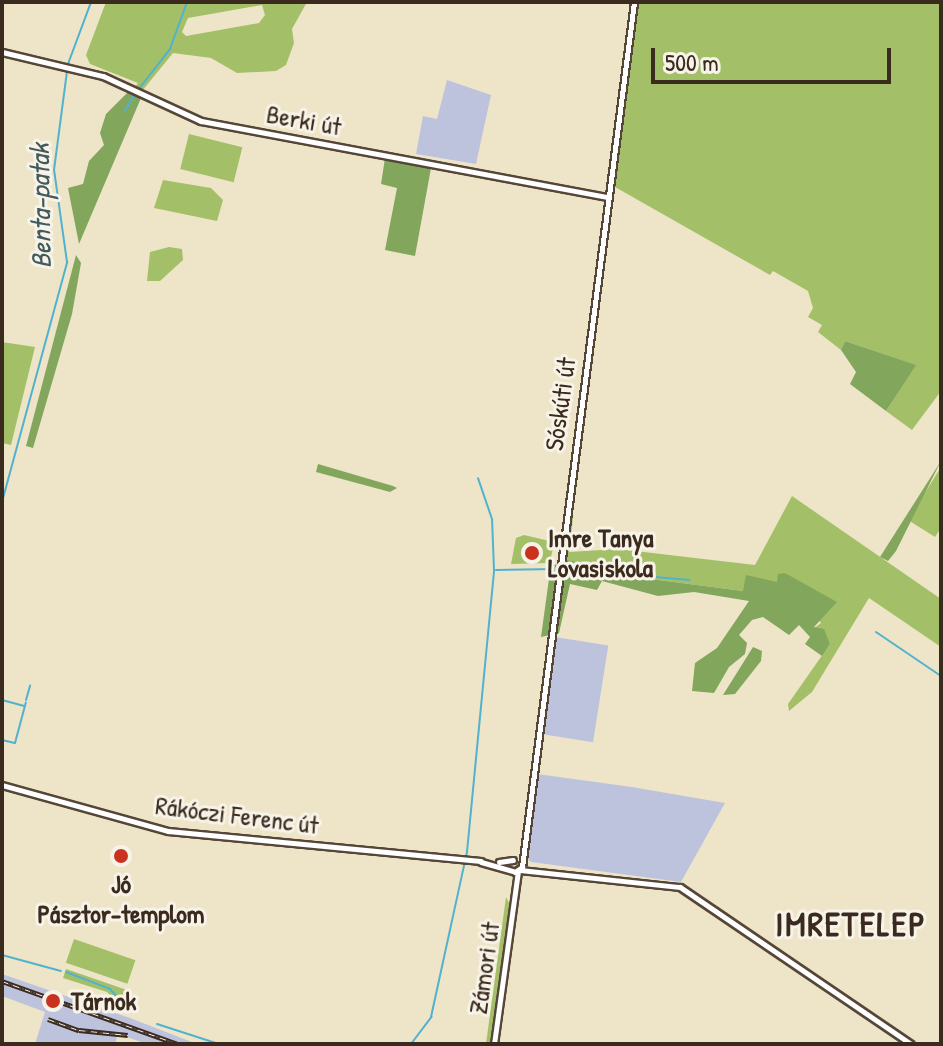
<!DOCTYPE html>
<html>
<head>
<meta charset="utf-8">
<style>
	body { margin:0 }
	#map { position:relative; width:943px; height:1046px; overflow:hidden; background:#eee5c8; font-family:"Patrick Hand",sans-serif }
	div>[style] { position:absolute }
	[style*='--x'] { left:calc(var(--x)*1px); top:calc(var(--y)*1px); width:calc(var(--w)*1px); rotate:calc(var(--a)*1deg) }
	.industrial>* { inset:0; background:#bec3dd; transform-origin:0 0 }
	.green>* { inset:0; background:#a3c068; transform-origin:0 0 }
	.forest>* { inset:0; background:#82a65c }
	.stream>* { height:2px; margin:-1px; padding:0 1px; transform-origin:1px; border-radius:1px; background:#51b2cf }
	.roads { filter:drop-shadow(2px 0 #564638) drop-shadow(-2px 0 #564638) drop-shadow(0 2px #564638) drop-shadow(0 -2px #564638) }
	.secondary>* { height:5px; margin:-2.5px; padding:0 2.5px; transform-origin:2.5px; border-radius:2.5px; background:#fff }
	.rail>* { height:5px; margin-top:-2.5px; transform-origin:0; background:repeating-linear-gradient(90deg,#f7f3e8 0 6px,#3b2a1e 0 12px); box-sizing:border-box; border-block:2px solid #3b2a1e }
	.dots>* { width:22px; height:22px; translate:-50% -50%; box-sizing:border-box; border:4px solid #f7f3e8; border-radius:50% }
	span { translate:-50% -50%; white-space:nowrap; text-align:center; line-height:1.15; -webkit-text-stroke:6px #f7f3e8; paint-order:stroke }
	.street-label { font-size:26px; color:#3b2a1e }
	.poi-label { font-size:26px; color:#3b2a1e; font-weight:700 }
	.left { translate:0 -50%; text-align:left }
	.water-label { font-size:28px; color:#435a5c; font-style:italic }
	.district-label { font-size:34px; color:#3b2a1e; font-weight:700; letter-spacing:2px }
	.frame { position:absolute; inset:0; border:4px solid #3b2a1e; pointer-events:none }
	.scale { position:absolute; left:651px; top:48px; width:240px; height:36px; box-sizing:border-box; border:4px solid #3b2a1e; border-top:0; padding-left:10px; font-size:24px; line-height:28px; white-space:nowrap; color:#3b2a1e; -webkit-text-stroke:6px #f7f3e8; paint-order:stroke }
</style>
</head>
<body>
<div id="map">
	<div class="industrial">
		<i style="clip-path:polygon(447px 80px,491px 95px,476px 164px,416px 154px,423px 116px,437px 119px)"></i>
		<i style="left:555px;top:637px;width:54px;height:98px;rotate:9deg"></i>
		<i style="clip-path:polygon(537px 774px,632px 787px,725px 803px,681px 882px,531px 862px,525px 857px)"></i>
		<i style="clip-path:polygon(2px 974px,130px 1018px,197px 1044px,147px 1044px,118px 1034px,115px 1044px,35px 1044px,45px 1012px,2px 996px)"></i>
	</div>
	<div class="green">
		<i style="clip-path:polygon(evenodd,106px 2px,307px 2px,292px 29px,294px 43px,286px 65px,276px 71px,237px 73px,211px 58px,173px 53px,142px 91px,135px 87px,138px 83px,90px 64px,86px 55px,106px 2px,262px 5px,265px 15px,259px 23px,186px 36px,182px 32px,188px 18px,262px 5px)"></i>
		<i style="clip-path:polygon(631px 2px,941px 2px,941px 391px,912px 430px,886px 411px,915px 365px,845px 341px,841px 350px,818px 332px,822px 325px,808px 317px,813px 308px,808px 291px,773px 271px,770px 275px,608px 183px)"></i>
		<i style="left:189px;top:134px;width:55px;height:36px;rotate:14deg"></i>
		<i style="clip-path:polygon(163px 180px,211px 188px,223px 200px,217px 221px,154px 208px)"></i>
		<i style="clip-path:polygon(169px 247px,182px 249px,183px 260px,160px 281px,147px 281px,150px 252px)"></i>
		<i style="clip-path:polygon(2px 342px,35px 347px,11px 445px,2px 443px)"></i>
		<i style="clip-path:polygon(941px 467px,941px 528px,935px 537px,908px 520px)"></i>
		<i style="clip-path:polygon(792px 496px,941px 599px,941px 647px,869px 598px,812px 692px,789px 711px,788px 704px,830px 644px,813px 629px,821px 623px,785px 573px,777px 582px,743px 591px,581px 570px,562px 559px,568px 518px,573px 518px,569px 552px,618px 549px,755px 565px)"></i>
		<i style="clip-path:polygon(524px 535px,554px 542px,550px 563px,511px 564px,516px 538px)"></i>
		<i style="clip-path:polygon(506px 897px,510px 905px,492px 1044px,486px 1044px)"></i>
		<i style="left:74px;top:939px;width:65px;height:25px;rotate:19deg"></i>
		<i style="clip-path:polygon(66px 969px,127px 990px,124px 1001px,117px 1003px,107px 992px,63px 978px)"></i>
	</div>
	<div class="forest">
		<i style="clip-path:polygon(128px 92px,141px 98px,79px 244px,68px 188px,83px 184px,89px 161px,104px 145px,100px 133px,106px 114px)"></i>
		<i style="clip-path:polygon(385px 158px,431px 168px,415px 256px,385px 250px,397px 188px,381px 184px)"></i>
		<i style="clip-path:polygon(76px 255px,81px 263px,72px 314px,33px 448px,26px 446px)"></i>
		<i style="clip-path:polygon(845px 341px,916px 365px,886px 411px,850px 384px,856px 372px,841px 350px)"></i>
		<i style="clip-path:polygon(941px 461px,896px 551px,888px 561px,880px 557px)"></i>
		<i style="clip-path:polygon(318px 464px,393px 486px,397px 488px,390px 492px,316px 472px)"></i>
		<i style="clip-path:polygon(562px 559px,576px 562px,581px 570px,743px 591px,746px 575px,777px 582px,778px 574px,785px 573px,837px 602px,814px 627px,824px 629px,830px 644px,822px 656px,805px 644px,810px 637px,799px 625px,789px 635px,763px 617px,752px 620px,739px 635px,747px 643px,745px 654px,729px 667px,714px 693px,692px 691px,695px 663px,717px 648px,749px 601px,694px 592px,658px 596px,602px 581px,597px 590px,570px 584px,559px 633px,541px 637px,551px 564px,561px 565px)"></i>
		<i style="clip-path:polygon(753px 647px,762px 651px,761px 661px,735px 694px,723px 695px)"></i>
	</div>
	<div class="stream">
		<i style="--x:68;--y:64;--w:66;--a:-69.6"></i>
		<i style="--x:138;--y:90;--w:52;--a:-52"></i>
		<i style="--x:170;--y:49;--w:50;--a:-70.1"></i>
		<i style="--x:125;--y:111;--w:20;--a:-60"></i>
		<i style="--x:2;--y:502;--w:249;--a:-74.8"></i>
		<i style="--x:67;--y:262;--w:93;--a:-98"></i>
		<i style="--x:54;--y:170;--w:100;--a:-82.5"></i>
		<i style="--x:564;--y:569;--w:126;--a:5"></i>
		<i style="--x:496;--y:570;--w:61;--a:-0.9"></i>
		<i style="--x:876;--y:632;--w:78;--a:34.1"></i>
		<i style="--x:2;--y:700;--w:23;--a:15"></i>
		<i style="--x:26;--y:700;--w:15;--a:-74"></i>
		<i style="--x:2;--y:740;--w:13;--a:13"></i>
		<i style="--x:15;--y:743;--w:42;--a:-75"></i>
		<i style="--x:2;--y:955;--w:61;--a:15.2"></i>
		<i style="--x:66;--y:972;--w:47;--a:21.1"></i>
		<i style="--x:110;--y:989;--w:13;--a:48"></i>
		<i style="--x:157;--y:1024;--w:65;--a:17.9"></i>
		<i style="--x:411;--y:1044;--w:34;--a:-53"></i>
		<i style="--x:431;--y:1017;--w:169;--a:-77.7"></i>
		<i style="--x:467;--y:852;--w:283;--a:-84.5"></i>
		<i style="--x:494;--y:570;--w:51;--a:-92.2"></i>
		<i style="--x:492;--y:519;--w:43;--a:-108.9"></i>
	</div>
	<div class="roads">
		<div class="secondary">
			<i style="--x:2;--y:52;--w:104;--a:13.4"></i>
			<i style="--x:103;--y:76;--w:108;--a:24.7"></i>
			<i style="--x:201;--y:121;--w:414;--a:10.6"></i>
			<i style="--x:2;--y:785;--w:172;--a:15.5"></i>
			<i style="--x:168;--y:831;--w:314;--a:5.5"></i>
			<i style="--x:481;--y:862;--w:35;--a:16"></i>
			<i style="--x:515;--y:872;--w:9;--a:-36"></i>
			<i style="--x:522;--y:867;--w:872;--a:-82.62"></i>
			<i style="--x:499;--y:862;--w:14;--a:-8"></i>
			<i style="--x:520;--y:870;--w:161;--a:6.1"></i>
			<i style="--x:680;--y:887;--w:279;--a:34.2"></i>
			<i style="--x:494;--y:1044;--w:175;--a:-82.1"></i>
		</div>
	</div>
	<div class="rail">
		<i style="--x:2;--y:981;--w:187;--a:19.7"></i>
		<i style="--x:48;--y:1019;--w:33;--a:20"></i>
		<i style="--x:79;--y:1030;--w:49;--a:5.8"></i>
	</div>
	<div class="dots">
		<i style="left:532px;top:553px;background:#c8321e"></i>
		<i style="left:121px;top:856px;background:#c8321e"></i>
		<i style="left:53px;top:1001px;background:#c8321e"></i>
	</div>
	<div class="street-label">
		<span style="left:304px;top:120px;rotate:10deg">Berki út</span>
		<span style="left:560px;top:404px;rotate:-82deg">Sóskúti út</span>
		<span style="left:237px;top:815px;rotate:7deg">Rákóczi Ferenc út</span>
		<span style="left:484px;top:968px;rotate:-82deg">Zámori út</span>
	</div>
	<div class="poi-label">
		<span class="left" style="left:548px;top:553px">Imre Tanya<br>Lovasiskola</span>
		<span style="left:121px;top:899px">Jó<br>Pásztor-templom</span>
		<span class="left" style="left:71px;top:1001px">Tárnok</span>
	</div>
	<div class="water-label">
		<span style="left:40px;top:206px;rotate:-91deg">Benta-patak</span>
	</div>
	<div class="district-label">
		<span style="left:851px;top:925px">IMRETELEP</span>
	</div>
	<div class="frame"></div>
	<div class="scale">500 m</div>
</div>
</body>
</html>
